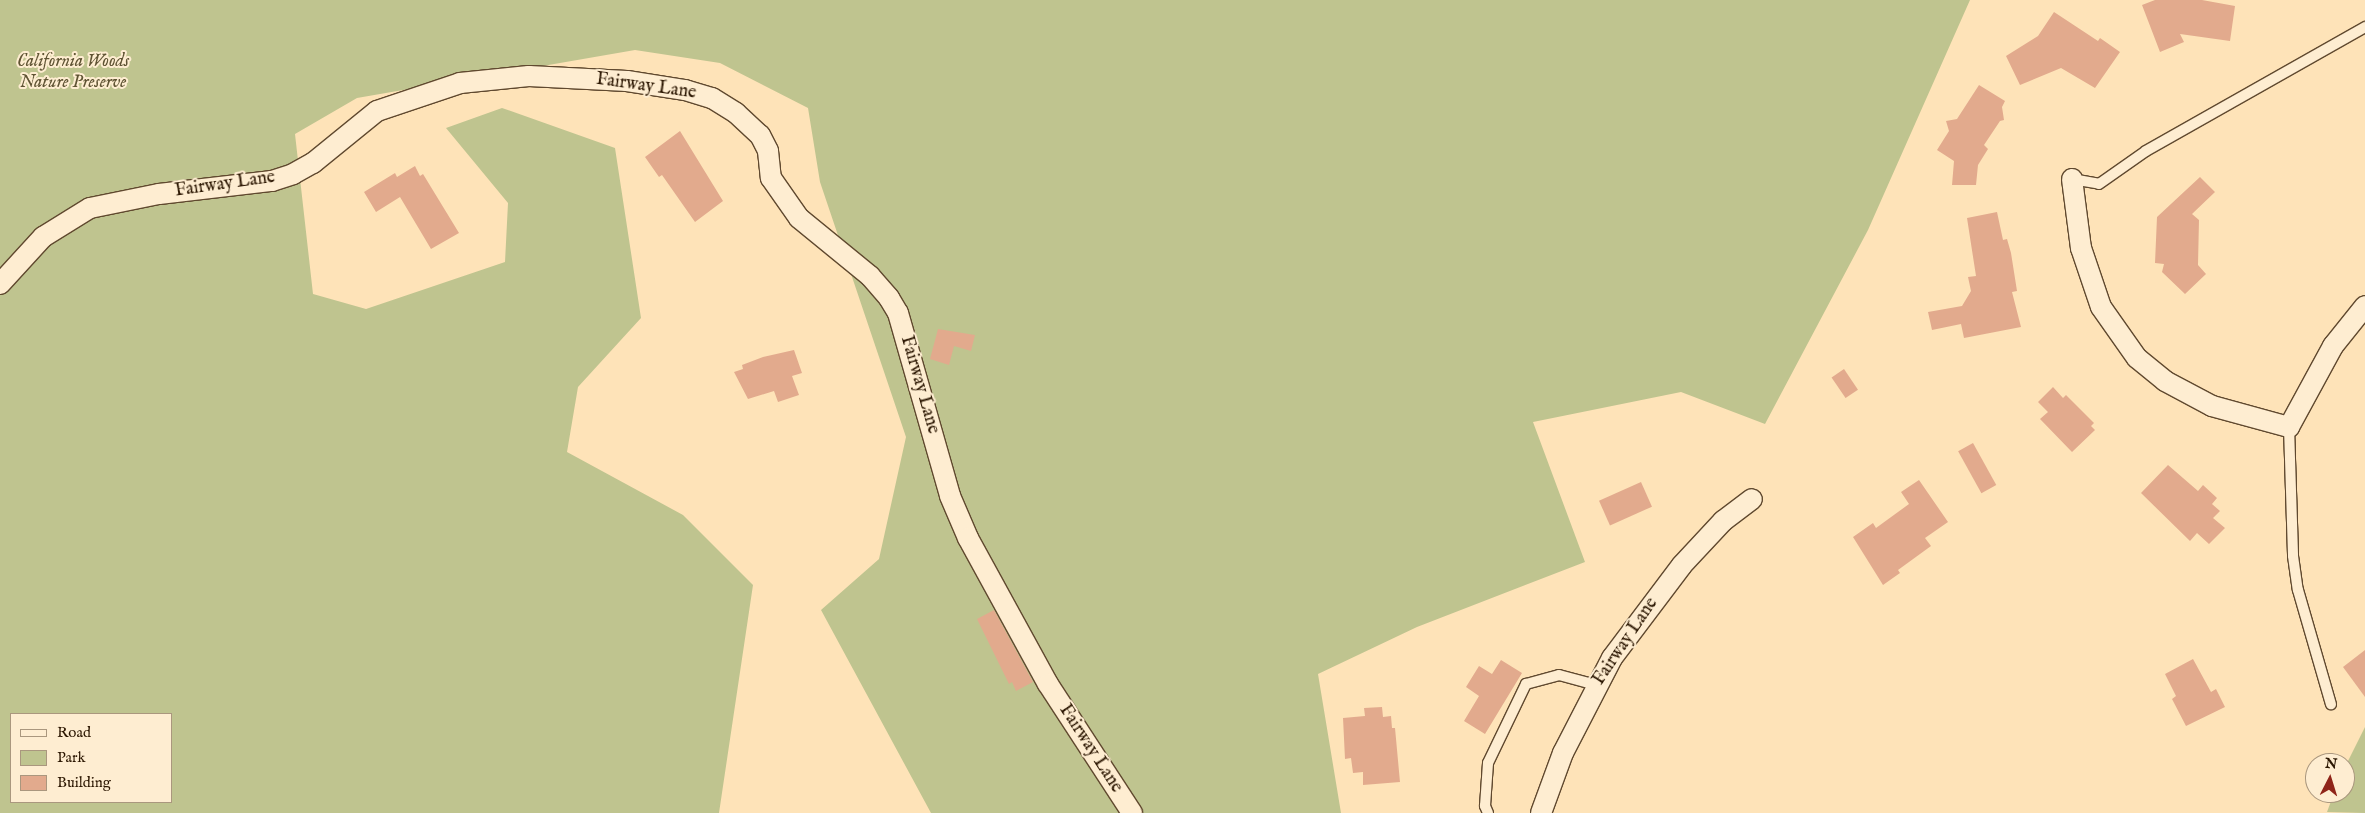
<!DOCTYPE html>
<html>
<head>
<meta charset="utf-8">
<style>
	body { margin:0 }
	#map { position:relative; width:2365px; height:813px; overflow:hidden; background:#fee3b8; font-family:"IM FELL English",serif }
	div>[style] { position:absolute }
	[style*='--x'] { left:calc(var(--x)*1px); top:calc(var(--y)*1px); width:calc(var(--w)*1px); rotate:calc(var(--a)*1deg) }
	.green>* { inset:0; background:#bfc48f }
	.building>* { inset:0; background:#e2aa8d; transform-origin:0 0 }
	.roads { filter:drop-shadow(1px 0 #60492f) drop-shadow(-1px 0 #60492f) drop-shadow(0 1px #60492f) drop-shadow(0 -1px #60492f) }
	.service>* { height:10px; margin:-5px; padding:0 5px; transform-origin:5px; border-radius:5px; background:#feedd1 }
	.minor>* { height:20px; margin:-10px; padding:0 10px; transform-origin:10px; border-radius:10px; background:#feedd1 }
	span { translate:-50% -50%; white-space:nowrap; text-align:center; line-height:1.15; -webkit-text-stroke:4px #feedd1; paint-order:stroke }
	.park-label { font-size:18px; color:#5f5333; font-style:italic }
	.street-label { font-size:18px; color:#2b1601 }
	.legend { position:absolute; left:10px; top:713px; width:162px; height:90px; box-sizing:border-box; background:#feedd1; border:1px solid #aa977e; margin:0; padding:6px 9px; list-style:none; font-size:15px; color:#2b1601 }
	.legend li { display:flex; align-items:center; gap:10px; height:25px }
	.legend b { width:25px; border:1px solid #aa977e }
	.north { position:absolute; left:2305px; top:753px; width:50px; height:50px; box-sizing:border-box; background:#feedd1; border:1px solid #aa977e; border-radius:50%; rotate:5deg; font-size:14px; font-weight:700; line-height:20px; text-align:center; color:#2b1601 }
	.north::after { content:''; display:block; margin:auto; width:18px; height:22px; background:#8f2418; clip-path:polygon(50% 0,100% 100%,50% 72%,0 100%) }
</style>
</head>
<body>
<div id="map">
	<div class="green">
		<i style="clip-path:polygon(evenodd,0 0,1970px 0,1868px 230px,1765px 424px,1681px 392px,1533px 422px,1585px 562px,1417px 627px,1318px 674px,1341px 813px,931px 813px,821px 610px,879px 559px,906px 437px,820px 182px,808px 108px,720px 63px,635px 50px,357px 98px,295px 134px,313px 294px,366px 309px,505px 262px,508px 203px,446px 128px,502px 108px,615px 148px,641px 318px,578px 387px,567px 452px,683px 515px,753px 585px,719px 813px,0 813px,0 0,11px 714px,171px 714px,171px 802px,11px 802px,11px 714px)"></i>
		<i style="clip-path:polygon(2365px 727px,2365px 813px,2327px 812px,2334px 793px,2345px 793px,2345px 767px)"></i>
	</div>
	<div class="building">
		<i style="clip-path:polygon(2155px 0,2202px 0,2235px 6px,2230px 41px,2180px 34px,2184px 42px,2160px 52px,2142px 5px)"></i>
		<i style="clip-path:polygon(2054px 12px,2098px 41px,2100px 38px,2120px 52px,2095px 88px,2061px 68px,2020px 85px,2006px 56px,2038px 36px)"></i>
		<i style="clip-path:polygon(1979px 85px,2005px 101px,2002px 107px,2004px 120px,2000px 121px,1984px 145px,1988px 149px,1978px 165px,1976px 185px,1952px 185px,1954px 161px,1937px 150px,1949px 131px,1946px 121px,1957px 119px)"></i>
		<i style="clip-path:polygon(680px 131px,723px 201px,695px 222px,662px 175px,659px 177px,645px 157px)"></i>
		<i style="clip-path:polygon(415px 166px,420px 176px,423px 174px,459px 233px,431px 249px,400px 197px,376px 212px,364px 192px,395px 173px,397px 177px)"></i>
		<i style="clip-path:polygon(2200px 177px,2215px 192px,2192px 214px,2199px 220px,2198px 265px,2206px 274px,2185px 294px,2162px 272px,2164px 264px,2155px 263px,2157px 217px)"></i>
		<i style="clip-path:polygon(1997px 212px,2003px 240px,2007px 239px,2011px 253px,2017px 291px,2012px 292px,2021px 327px,1964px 338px,1961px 324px,1932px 330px,1928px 312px,1962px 306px,1971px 291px,1968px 277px,1976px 276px,1967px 218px)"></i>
		<i style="clip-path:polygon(938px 329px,975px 335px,971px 351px,954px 346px,949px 365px,930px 359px)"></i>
		<i style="clip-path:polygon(794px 350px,802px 373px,792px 376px,799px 395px,778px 402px,774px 391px,748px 399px,734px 372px,743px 369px,742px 365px,763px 357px)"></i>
		<i style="left:1844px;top:369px;width:25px;height:15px;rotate:56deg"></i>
		<i style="clip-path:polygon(2053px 387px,2063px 398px,2066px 395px,2094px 423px,2091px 426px,2095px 430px,2072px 452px,2040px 419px,2048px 412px,2038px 402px)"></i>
		<i style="left:1973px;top:443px;width:48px;height:17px;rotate:61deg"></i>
		<i style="clip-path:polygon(2168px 465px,2198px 491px,2203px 485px,2217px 498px,2212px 504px,2220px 511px,2213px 518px,2225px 528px,2209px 544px,2197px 533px,2190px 541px,2141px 493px)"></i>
		<i style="clip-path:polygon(1919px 480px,1948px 522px,1925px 538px,1931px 546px,1898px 570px,1900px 573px,1883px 585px,1853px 537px,1873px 523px,1876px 528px,1909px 504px,1901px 492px)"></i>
		<i style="left:1641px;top:482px;width:27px;height:46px;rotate:66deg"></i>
		<i style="clip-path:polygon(994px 610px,1033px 682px,1016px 691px,1012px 682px,1009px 684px,977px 619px)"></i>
		<i style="clip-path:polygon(2365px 650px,2365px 697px,2343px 667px)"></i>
		<i style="clip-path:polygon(2193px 659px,2211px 692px,2216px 689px,2225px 707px,2186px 726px,2172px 699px,2176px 696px,2165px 674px)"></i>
		<i style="clip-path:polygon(1501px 660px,1522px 673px,1485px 734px,1464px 721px,1479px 696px,1466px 687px,1479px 666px,1492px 674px)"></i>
		<i style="clip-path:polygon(1382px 707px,1383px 717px,1391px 716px,1392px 728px,1395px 728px,1400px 782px,1363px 785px,1363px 772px,1353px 773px,1351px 758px,1345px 759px,1343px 718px,1365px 716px,1364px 708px)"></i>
	</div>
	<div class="roads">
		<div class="service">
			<i style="--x:2072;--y:179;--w:27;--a:10"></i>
			<i style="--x:2099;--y:184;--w:57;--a:-35.1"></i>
			<i style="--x:2146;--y:151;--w:252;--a:-29.5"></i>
			<i style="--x:2289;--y:427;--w:129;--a:88.2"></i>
			<i style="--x:2293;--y:556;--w:34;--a:82"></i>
			<i style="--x:2298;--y:590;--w:119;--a:73.9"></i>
			<i style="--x:1488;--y:813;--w:8;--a:-113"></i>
			<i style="--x:1485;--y:806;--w:43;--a:-86"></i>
			<i style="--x:1488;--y:763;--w:88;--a:-64.3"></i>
			<i style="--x:1526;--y:684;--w:34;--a:-15"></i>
			<i style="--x:1559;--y:675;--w:39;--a:15"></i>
		</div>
		<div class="minor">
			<i style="--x:2072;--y:179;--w:70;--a:82.6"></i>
			<i style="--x:2081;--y:248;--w:62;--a:71.3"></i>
			<i style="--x:2101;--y:307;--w:62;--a:54.8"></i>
			<i style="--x:2137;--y:358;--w:36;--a:39"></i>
			<i style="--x:2165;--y:381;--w:53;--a:28"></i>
			<i style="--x:2212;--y:406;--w:80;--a:15.3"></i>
			<i style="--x:2289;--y:427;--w:92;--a:-61.5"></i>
			<i style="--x:2333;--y:346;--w:51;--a:-51.3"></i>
			<i style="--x:0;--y:284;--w:64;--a:-47.5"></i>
			<i style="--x:43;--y:237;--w:55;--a:-31.7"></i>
			<i style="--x:90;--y:208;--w:70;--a:-11.5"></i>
			<i style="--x:159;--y:194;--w:114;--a:-6.6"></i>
			<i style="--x:272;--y:181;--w:22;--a:-18"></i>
			<i style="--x:293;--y:174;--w:23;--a:-29"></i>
			<i style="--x:313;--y:163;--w:82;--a:-39.1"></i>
			<i style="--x:377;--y:111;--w:88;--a:-18.6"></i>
			<i style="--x:460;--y:83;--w:69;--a:-5.8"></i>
			<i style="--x:529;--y:76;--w:98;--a:2.9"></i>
			<i style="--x:627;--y:81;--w:59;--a:8.8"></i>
			<i style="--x:685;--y:90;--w:28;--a:17"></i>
			<i style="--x:712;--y:98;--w:28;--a:32"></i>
			<i style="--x:736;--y:113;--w:33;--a:43"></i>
			<i style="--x:760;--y:135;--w:18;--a:63"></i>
			<i style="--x:768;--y:151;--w:27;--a:84"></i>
			<i style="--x:771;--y:178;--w:49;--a:55"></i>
			<i style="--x:799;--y:218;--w:92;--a:39.2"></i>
			<i style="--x:870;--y:276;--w:29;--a:49"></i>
			<i style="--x:889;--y:298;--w:17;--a:59"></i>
			<i style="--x:898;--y:313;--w:190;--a:74.1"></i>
			<i style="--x:950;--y:496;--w:46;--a:66.8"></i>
			<i style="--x:968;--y:538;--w:166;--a:61.3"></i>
			<i style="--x:1048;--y:684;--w:154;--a:56.9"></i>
			<i style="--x:1541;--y:813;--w:64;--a:-69.9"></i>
			<i style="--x:1563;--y:753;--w:107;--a:-62.7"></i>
			<i style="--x:1612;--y:658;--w:116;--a:-53"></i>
			<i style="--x:1682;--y:565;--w:60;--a:-47"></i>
			<i style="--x:1723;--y:521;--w:36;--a:-37"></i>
		</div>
	</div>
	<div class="park-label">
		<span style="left:73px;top:73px">California Woods<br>Nature Preserve</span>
	</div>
	<div class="street-label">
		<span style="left:646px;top:87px;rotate:8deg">Fairway Lane</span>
		<span style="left:225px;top:185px;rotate:-8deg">Fairway Lane</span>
		<span style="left:919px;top:385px;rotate:74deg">Fairway Lane</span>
		<span style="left:1626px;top:642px;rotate:-56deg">Fairway Lane</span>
		<span style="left:1090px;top:749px;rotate:57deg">Fairway Lane</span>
	</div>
	<ul class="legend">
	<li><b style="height:6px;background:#feedd1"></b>Road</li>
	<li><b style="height:14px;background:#bfc48f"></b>Park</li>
	<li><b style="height:14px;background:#e2aa8d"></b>Building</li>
	</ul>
	<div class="north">N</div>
</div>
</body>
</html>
